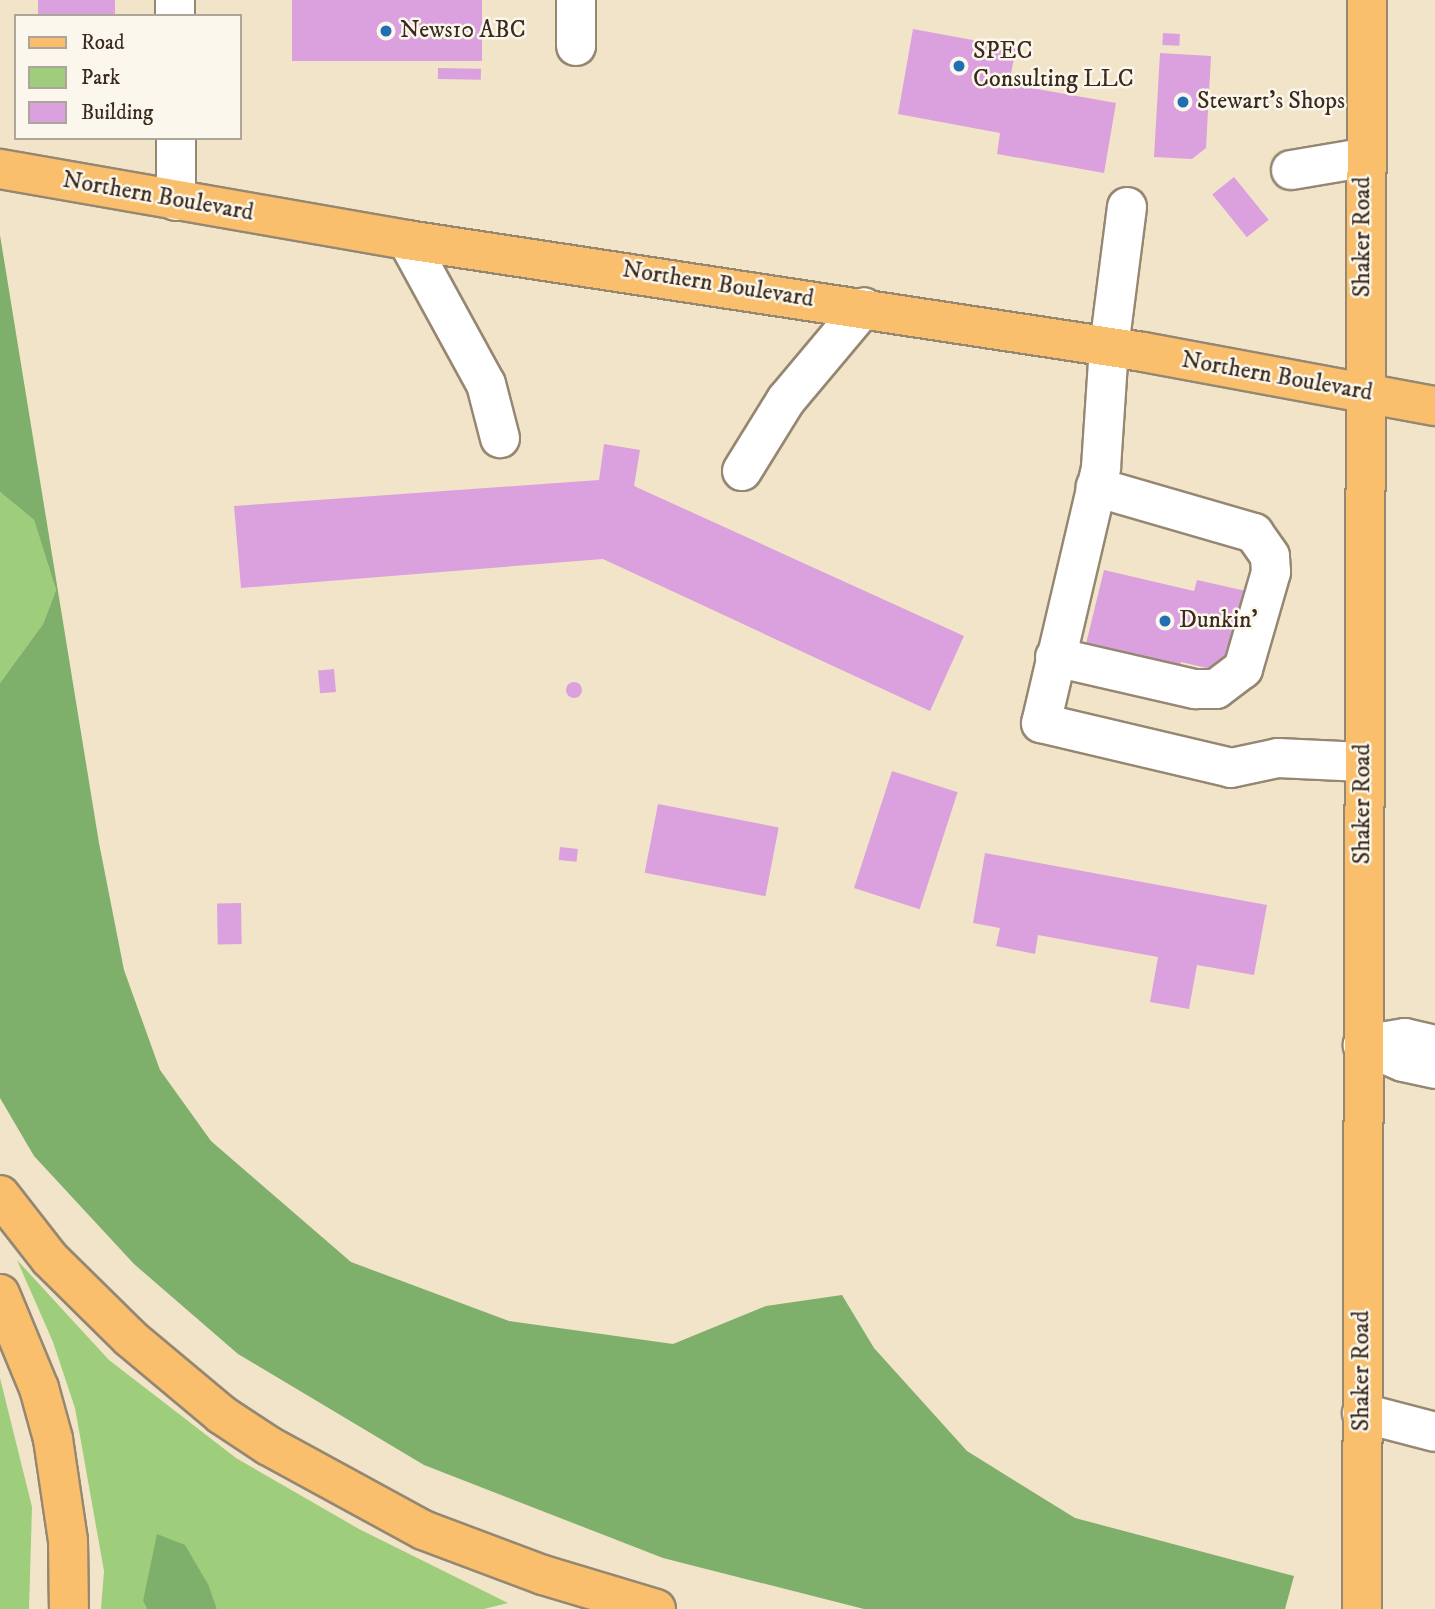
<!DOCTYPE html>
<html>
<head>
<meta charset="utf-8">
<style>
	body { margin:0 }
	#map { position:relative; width:1435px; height:1609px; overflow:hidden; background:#f2e4c8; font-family:"IM FELL DW Pica",serif }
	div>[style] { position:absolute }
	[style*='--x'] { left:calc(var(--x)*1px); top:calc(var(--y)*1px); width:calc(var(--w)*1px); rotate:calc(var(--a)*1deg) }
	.green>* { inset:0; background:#9ecd7b }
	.forest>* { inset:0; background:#7eb06b }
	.building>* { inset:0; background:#dba1de; transform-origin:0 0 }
	.round { border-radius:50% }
	.roads { filter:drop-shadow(2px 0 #968773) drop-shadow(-2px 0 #968773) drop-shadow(0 2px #968773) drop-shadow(0 -2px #968773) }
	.minor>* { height:38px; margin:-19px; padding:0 19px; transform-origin:19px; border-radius:19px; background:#fff }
	.major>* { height:38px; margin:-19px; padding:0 19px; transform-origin:19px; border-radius:19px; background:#f9bf6c }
	.highway>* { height:38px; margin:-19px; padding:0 19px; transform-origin:19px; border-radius:19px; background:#f9bf6c }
	.dots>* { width:19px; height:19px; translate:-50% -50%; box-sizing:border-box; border:4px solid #fbf7ec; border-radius:50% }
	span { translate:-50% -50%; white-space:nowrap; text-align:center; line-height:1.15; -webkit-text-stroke:5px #fbf7ec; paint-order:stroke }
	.poi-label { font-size:24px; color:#3b2a1e }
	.left { translate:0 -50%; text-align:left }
	.street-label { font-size:24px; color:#3b2a1e }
	.legend { position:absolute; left:14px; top:14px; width:228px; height:126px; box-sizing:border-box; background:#fbf7ec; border:2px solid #aea59a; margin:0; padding:9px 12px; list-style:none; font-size:21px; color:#3b2a1e }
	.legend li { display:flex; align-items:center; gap:14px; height:35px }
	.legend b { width:35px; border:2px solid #aea59a }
</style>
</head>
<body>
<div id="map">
	<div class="green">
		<i style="clip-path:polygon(0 492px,34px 520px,56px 590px,43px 624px,0 683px)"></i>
		<i style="clip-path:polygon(17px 1260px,109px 1360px,236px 1458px,359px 1529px,508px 1603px,484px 1609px,217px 1609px,209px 1586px,143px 1601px,147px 1609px,101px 1609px,104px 1571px,75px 1408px,53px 1342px)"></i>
		<i style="clip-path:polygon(0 1378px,32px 1507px,29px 1609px,0 1609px)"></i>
	</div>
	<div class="forest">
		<i style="clip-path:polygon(0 235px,99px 843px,124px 970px,160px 1070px,211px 1141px,351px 1262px,509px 1321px,673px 1344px,766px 1306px,842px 1295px,874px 1348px,967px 1451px,1075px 1518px,1294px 1576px,1285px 1609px,864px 1609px,663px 1558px,424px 1465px,238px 1354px,134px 1264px,34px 1156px,0 1098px,0 683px,43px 624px,56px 590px,34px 520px,0 492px)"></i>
		<i style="clip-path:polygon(157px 1534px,185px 1545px,209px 1586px,217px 1609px,147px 1609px,143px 1601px)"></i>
	</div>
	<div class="building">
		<i style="left:38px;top:0;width:77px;height:16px"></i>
		<i style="left:292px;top:0;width:190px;height:61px"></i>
		<i style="clip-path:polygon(913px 29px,1016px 48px,1009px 84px,1116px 103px,1104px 173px,997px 154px,1000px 133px,898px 114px)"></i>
		<i style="left:1163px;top:33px;width:17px;height:12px;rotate:3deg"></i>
		<i style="clip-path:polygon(1160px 53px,1211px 56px,1206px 148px,1192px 159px,1154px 157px)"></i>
		<i style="left:438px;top:68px;width:43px;height:11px;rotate:1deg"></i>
		<i style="left:1234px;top:177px;width:55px;height:28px;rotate:51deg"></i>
		<i style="clip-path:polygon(604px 444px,640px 450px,634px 486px,964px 636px,930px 711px,603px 559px,241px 588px,234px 506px,599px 480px)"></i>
		<i style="clip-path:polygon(1104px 570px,1194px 591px,1197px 580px,1246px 591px,1228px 673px,1181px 662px,1179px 673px,1084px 652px)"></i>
		<i style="left:334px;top:669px;width:23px;height:16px;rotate:85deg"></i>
		<i class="round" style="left:566px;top:682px;width:16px;height:16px"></i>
		<i style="left:892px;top:771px;width:69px;height:123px;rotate:18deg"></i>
		<i style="left:658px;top:804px;width:123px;height:70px;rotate:11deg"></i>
		<i style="left:560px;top:847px;width:18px;height:13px;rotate:6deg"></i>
		<i style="clip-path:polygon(985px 853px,1267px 905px,1254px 975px,1197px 965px,1189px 1009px,1150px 1002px,1158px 957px,1038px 935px,1035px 954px,996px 946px,1000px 928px,973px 923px)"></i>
		<i style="left:241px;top:903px;width:41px;height:24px;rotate:89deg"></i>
	</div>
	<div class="roads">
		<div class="minor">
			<i style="--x:175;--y:0;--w:16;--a:90"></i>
			<i style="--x:576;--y:0;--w:46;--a:90"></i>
			<i style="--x:176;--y:138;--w:63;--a:90"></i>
			<i style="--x:1291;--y:170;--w:73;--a:-9.5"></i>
			<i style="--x:1127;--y:207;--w:141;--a:97.3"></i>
			<i style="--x:1109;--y:347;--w:121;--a:93.8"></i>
			<i style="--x:1101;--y:468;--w:262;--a:103.2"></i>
			<i style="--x:1041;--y:723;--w:195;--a:13.3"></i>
			<i style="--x:1231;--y:768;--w:48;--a:-12"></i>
			<i style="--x:1278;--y:758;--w:85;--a:2.7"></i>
			<i style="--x:407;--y:240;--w:164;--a:61.3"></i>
			<i style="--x:486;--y:384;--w:56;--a:75.5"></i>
			<i style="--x:742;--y:471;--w:84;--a:-58.2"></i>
			<i style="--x:786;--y:400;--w:121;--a:-50"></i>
			<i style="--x:1055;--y:657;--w:144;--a:12.9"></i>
			<i style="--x:1195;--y:689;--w:21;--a:0"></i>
			<i style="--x:1216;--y:689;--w:34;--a:-37"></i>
			<i style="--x:1243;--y:669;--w:101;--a:-73.9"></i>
			<i style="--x:1271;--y:572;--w:16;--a:-94"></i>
			<i style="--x:1270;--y:556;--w:28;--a:-125"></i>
			<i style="--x:1254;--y:533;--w:165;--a:-163.8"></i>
			<i style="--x:1435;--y:1045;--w:31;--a:-167"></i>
			<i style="--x:1405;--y:1038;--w:43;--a:170.5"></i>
			<i style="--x:1363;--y:1045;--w:43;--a:23"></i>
			<i style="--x:1403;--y:1062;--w:33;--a:12"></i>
			<i style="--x:1362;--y:1413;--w:75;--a:14.6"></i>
		</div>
		<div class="major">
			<i style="--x:0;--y:169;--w:413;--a:9.9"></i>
			<i style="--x:407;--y:240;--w:744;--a:8.65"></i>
			<i style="--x:1143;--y:352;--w:297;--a:10.5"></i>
			<i style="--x:1362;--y:1609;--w:1609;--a:-89.82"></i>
		</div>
		<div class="highway">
			<i style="--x:0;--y:1195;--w:81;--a:52"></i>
			<i style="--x:50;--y:1259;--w:112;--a:44.6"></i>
			<i style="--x:130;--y:1338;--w:120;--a:39.9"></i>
			<i style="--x:222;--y:1415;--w:56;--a:33.4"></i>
			<i style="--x:269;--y:1446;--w:175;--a:28.6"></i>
			<i style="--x:423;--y:1530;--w:128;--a:20.6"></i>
			<i style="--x:543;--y:1575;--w:118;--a:16.7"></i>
			<i style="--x:0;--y:1294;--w:102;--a:67.5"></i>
			<i style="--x:39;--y:1388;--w:53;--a:74.6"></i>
			<i style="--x:53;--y:1439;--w:103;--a:81.6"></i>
			<i style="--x:68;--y:1541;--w:68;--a:89.2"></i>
		</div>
	</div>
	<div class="dots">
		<i style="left:386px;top:31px;background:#1f6fb2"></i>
		<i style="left:959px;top:66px;background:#1f6fb2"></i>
		<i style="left:1183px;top:102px;background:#1f6fb2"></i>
		<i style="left:1165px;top:621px;background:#1f6fb2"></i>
	</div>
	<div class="poi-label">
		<span class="left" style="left:400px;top:31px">News10 ABC</span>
		<span class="left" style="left:973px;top:66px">SPEC<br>Consulting LLC</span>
		<span class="left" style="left:1197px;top:102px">Stewart's Shops</span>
		<span class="left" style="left:1179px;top:621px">Dunkin'</span>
	</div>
	<div class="street-label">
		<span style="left:158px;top:197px;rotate:10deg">Northern Boulevard</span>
		<span style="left:1363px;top:237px;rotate:-90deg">Shaker Road</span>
		<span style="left:718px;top:285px;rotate:9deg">Northern Boulevard</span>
		<span style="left:1277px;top:377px;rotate:10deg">Northern Boulevard</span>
		<span style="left:1363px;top:804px;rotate:-90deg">Shaker Road</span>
		<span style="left:1362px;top:1371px;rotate:-90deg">Shaker Road</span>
	</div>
	<ul class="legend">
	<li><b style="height:9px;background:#f9bf6c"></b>Road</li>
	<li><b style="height:19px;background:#9ecd7b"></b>Park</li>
	<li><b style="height:19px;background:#dba1de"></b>Building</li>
	</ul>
</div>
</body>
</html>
